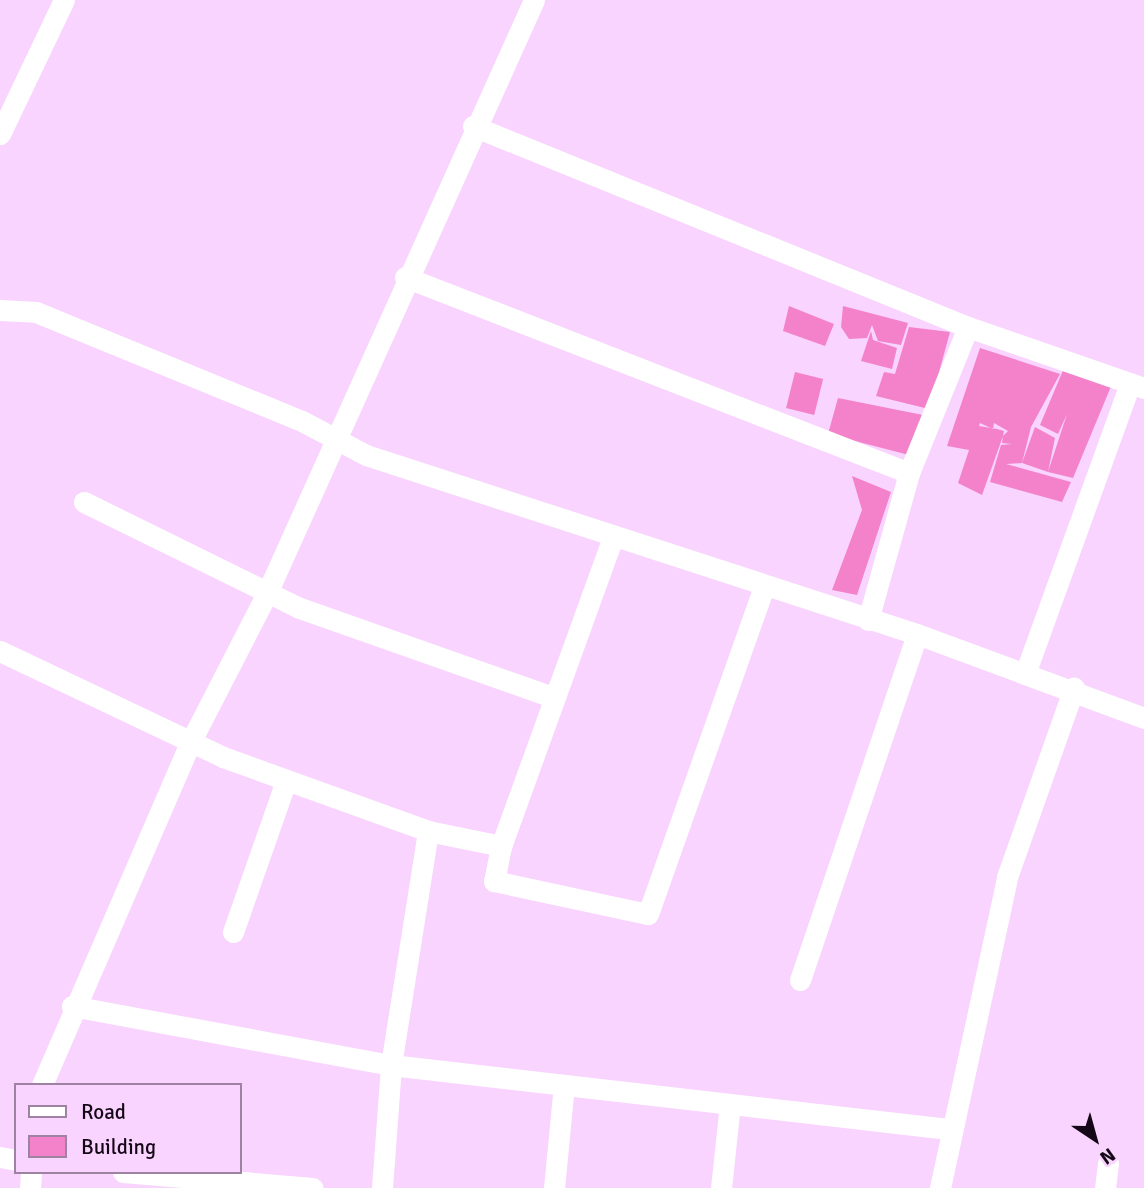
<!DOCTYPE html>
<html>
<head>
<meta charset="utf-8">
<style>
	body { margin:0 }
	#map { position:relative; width:1144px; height:1188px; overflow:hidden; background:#f9d4fe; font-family:Signika,sans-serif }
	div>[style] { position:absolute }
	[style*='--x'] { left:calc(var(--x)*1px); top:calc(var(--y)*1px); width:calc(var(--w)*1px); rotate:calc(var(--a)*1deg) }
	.building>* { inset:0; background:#f382cb; transform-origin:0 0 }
	.street>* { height:21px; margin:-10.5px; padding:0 10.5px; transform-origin:10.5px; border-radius:10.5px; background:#fff }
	span { translate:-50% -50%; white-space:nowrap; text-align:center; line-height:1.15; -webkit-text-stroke:6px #f9d4fe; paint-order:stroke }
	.legend { position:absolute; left:14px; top:1083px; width:228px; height:91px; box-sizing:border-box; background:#f9d4fe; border:2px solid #9e82a1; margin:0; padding:9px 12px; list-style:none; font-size:21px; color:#150816 }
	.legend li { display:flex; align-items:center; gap:14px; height:35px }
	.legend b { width:35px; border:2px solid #9e82a1 }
	.north { position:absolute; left:1060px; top:1104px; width:70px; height:70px; -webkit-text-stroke:5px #f9d4fe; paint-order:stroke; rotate:144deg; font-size:19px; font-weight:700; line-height:28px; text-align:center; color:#150816 }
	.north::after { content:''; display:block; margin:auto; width:24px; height:32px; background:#150816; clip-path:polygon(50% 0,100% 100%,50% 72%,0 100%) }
</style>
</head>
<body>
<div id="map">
	<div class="building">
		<i style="clip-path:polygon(789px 306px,834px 324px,825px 346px,783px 331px)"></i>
		<i style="clip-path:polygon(843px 306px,908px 323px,901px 345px,878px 341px,872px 325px,867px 338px,849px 339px,841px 327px)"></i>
		<i style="clip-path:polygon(909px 327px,950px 332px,929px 409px,876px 396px,884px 372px,895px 374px)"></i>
		<i style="clip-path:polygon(871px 331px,873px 340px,897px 348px,892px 369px,861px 361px)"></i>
		<i style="clip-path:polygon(evenodd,980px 348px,1060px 374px,1031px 427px,1022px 463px,1006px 464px,1071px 482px,1062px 502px,990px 482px,1001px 445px,1012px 444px,1002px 443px,1003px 436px,982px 495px,958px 483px,969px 450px,947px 446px,980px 348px,980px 423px,993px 429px,994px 423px,1008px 431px,1003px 436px,1004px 431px,997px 429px,979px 426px,980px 423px)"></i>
		<i style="clip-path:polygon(1064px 368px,1112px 384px,1073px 478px,1048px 472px,1022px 463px,1035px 427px,1055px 438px,1048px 472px,1067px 414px,1058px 434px,1040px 425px)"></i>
		<i style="left:795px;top:372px;width:29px;height:37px;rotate:14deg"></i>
		<i style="clip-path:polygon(838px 398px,923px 415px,909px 455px,828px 434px)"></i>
		<i style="clip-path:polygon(852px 476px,891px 492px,857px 595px,832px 590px,862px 510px)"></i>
	</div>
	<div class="street">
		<i style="--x:473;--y:126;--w:534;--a:22.1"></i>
		<i style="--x:968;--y:327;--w:186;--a:19.1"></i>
		<i style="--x:0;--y:134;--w:148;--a:-64.5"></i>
		<i style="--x:405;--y:277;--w:541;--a:21.25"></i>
		<i style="--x:0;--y:310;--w:36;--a:3"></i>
		<i style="--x:36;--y:312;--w:287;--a:22.3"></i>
		<i style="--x:302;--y:421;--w:72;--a:28"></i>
		<i style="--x:366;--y:455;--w:579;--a:18"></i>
		<i style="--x:917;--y:634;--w:242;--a:20.3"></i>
		<i style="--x:84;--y:502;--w:237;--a:26.2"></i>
		<i style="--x:297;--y:607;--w:271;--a:19.4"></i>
		<i style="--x:613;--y:537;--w:329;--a:109.9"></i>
		<i style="--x:501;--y:846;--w:36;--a:101"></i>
		<i style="--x:494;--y:881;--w:157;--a:12.1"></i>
		<i style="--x:648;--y:914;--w:348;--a:-70.5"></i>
		<i style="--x:868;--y:620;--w:153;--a:-74.4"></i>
		<i style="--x:909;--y:473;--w:157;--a:-68"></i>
		<i style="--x:0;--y:651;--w:247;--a:25.4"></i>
		<i style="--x:223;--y:757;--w:218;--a:19.8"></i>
		<i style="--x:428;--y:831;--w:75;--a:11.6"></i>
		<i style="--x:1026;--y:671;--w:306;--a:-70.1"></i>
		<i style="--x:233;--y:932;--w:160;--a:-70.7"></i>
		<i style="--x:800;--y:980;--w:365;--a:-71.3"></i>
		<i style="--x:72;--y:1006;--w:324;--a:10.5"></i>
		<i style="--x:391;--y:1065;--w:561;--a:6.55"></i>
		<i style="--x:42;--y:1085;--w:375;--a:-66.6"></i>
		<i style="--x:191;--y:741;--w:166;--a:-62.8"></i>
		<i style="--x:267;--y:593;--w:650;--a:-65.76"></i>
		<i style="--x:0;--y:1157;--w:16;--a:11"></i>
		<i style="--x:123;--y:1172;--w:190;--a:4.8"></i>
		<i style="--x:30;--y:1188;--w:16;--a:-86"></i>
		<i style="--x:382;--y:1188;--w:123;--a:-85.8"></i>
		<i style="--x:391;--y:1065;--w:237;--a:-81"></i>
		<i style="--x:554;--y:1188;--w:103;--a:-84.5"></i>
		<i style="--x:721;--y:1188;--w:84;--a:-83.9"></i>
		<i style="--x:940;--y:1188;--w:318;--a:-77.8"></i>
		<i style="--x:1007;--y:877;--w:201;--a:-70.5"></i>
		<i style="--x:1105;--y:1188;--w:25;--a:-83"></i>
	</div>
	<ul class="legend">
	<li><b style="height:9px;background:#fff"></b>Road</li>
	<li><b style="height:19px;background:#f382cb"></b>Building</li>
	</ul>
	<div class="north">N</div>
</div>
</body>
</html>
